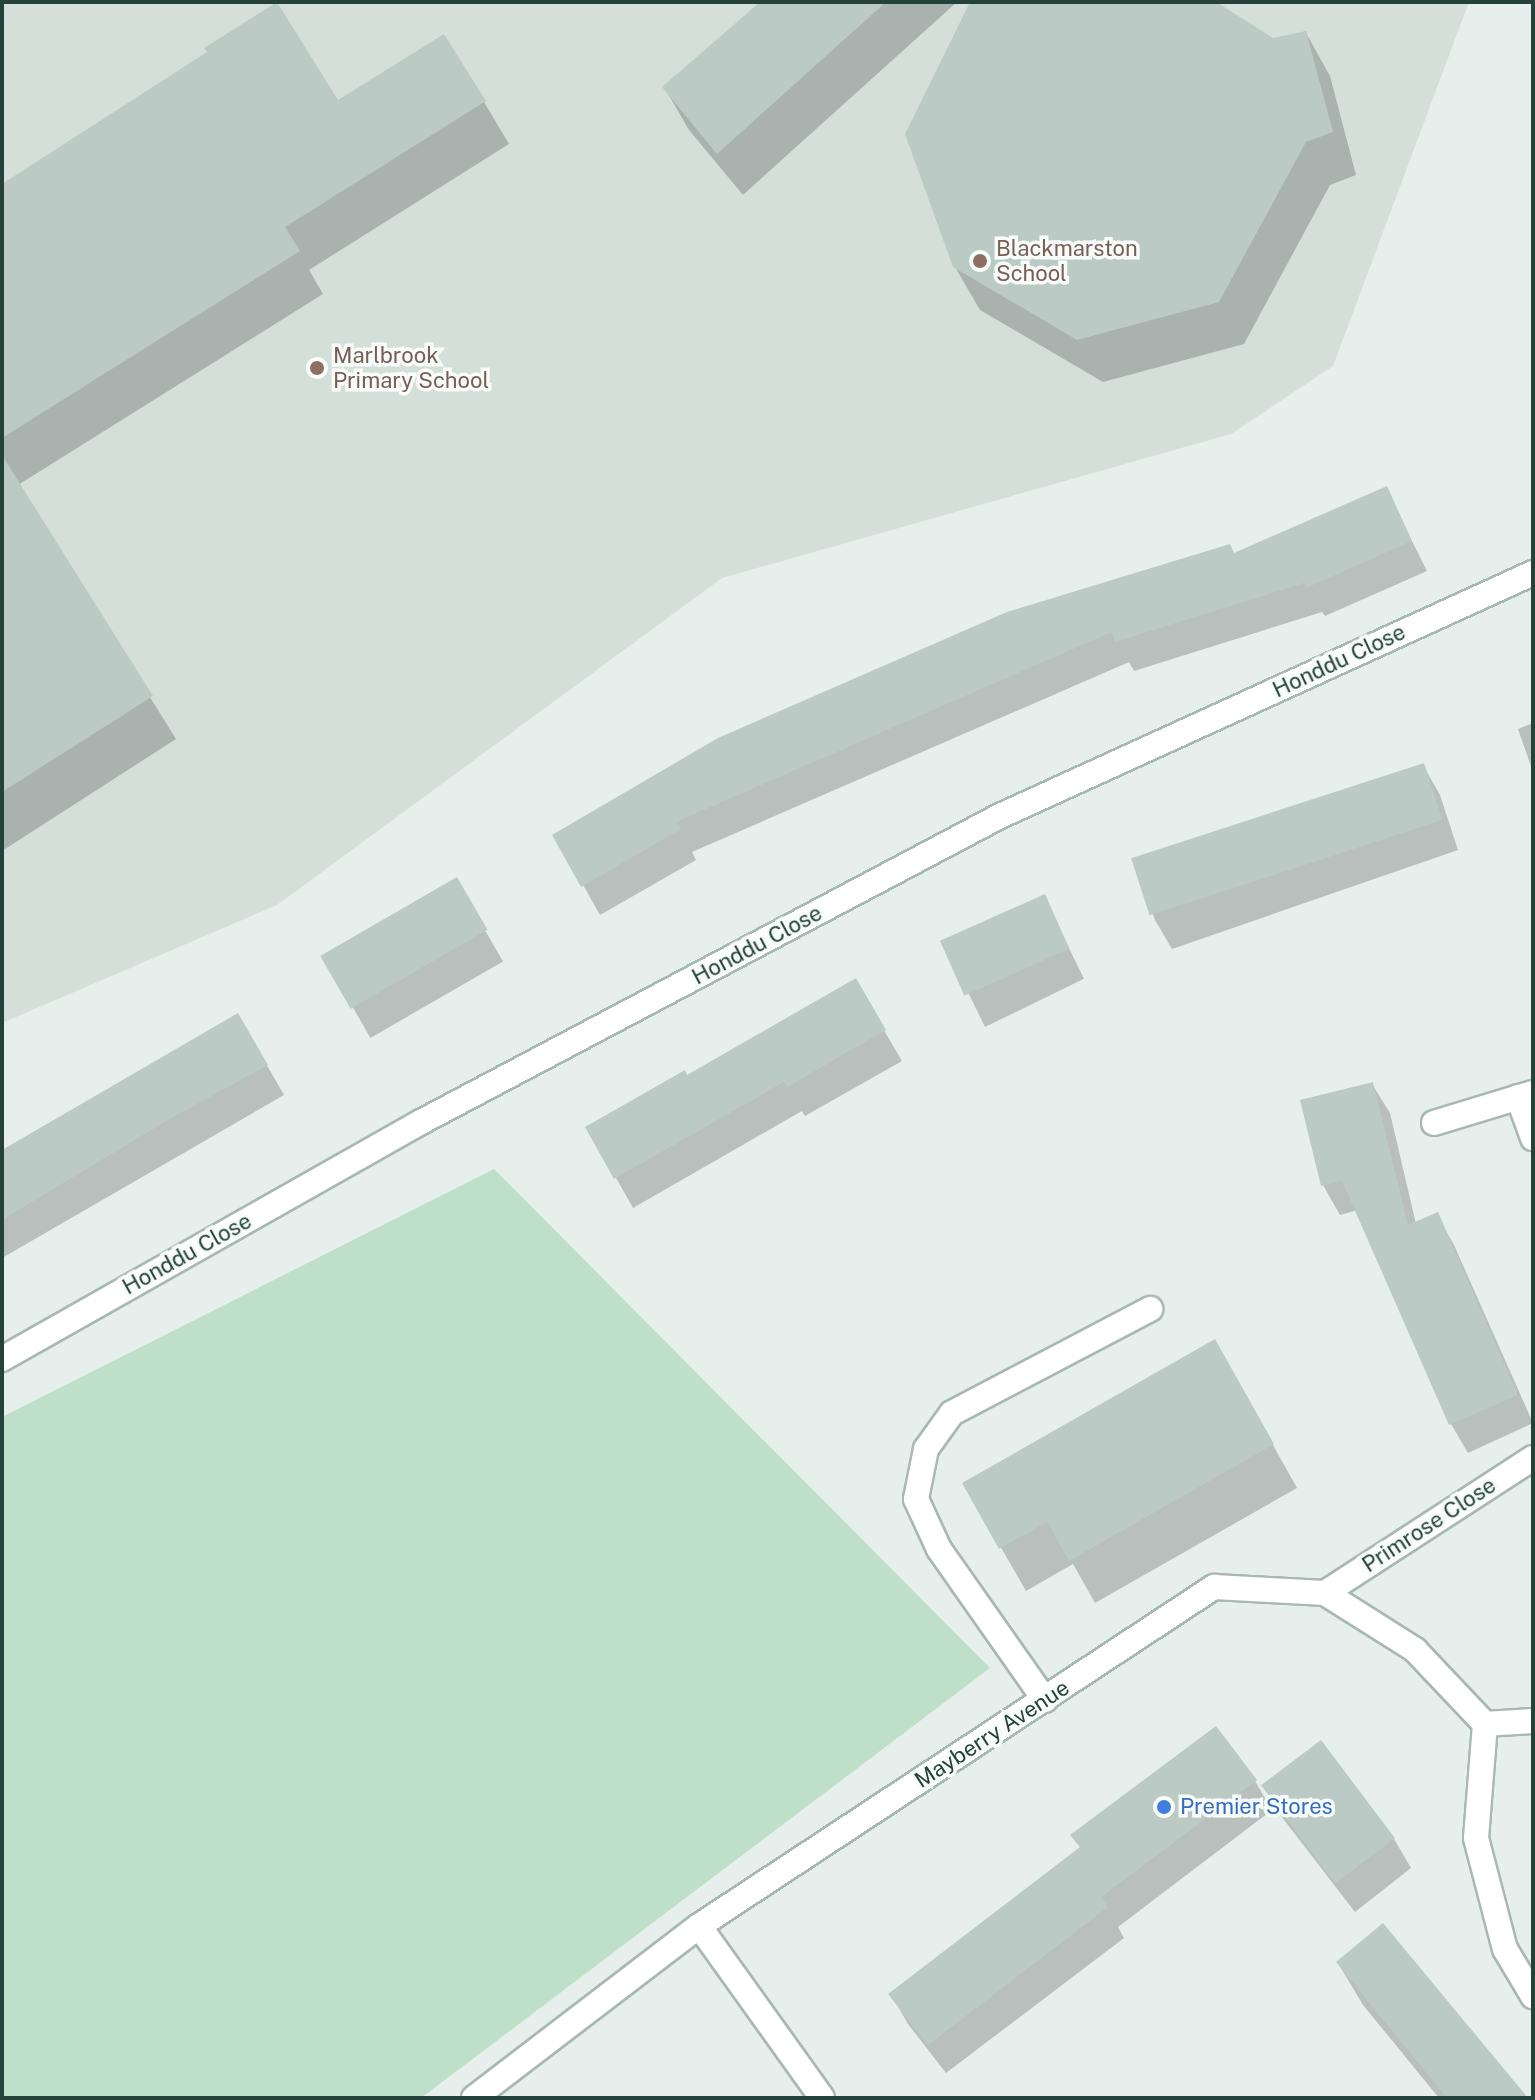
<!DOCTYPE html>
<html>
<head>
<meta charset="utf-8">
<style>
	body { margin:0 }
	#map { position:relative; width:1535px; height:2100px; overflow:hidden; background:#e6efeb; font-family:"Public Sans",sans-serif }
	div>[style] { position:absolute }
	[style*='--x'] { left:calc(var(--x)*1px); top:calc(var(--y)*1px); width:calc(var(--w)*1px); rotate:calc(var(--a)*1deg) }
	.built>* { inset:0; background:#d4dfda }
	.green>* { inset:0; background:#bfe0c8 }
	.shadow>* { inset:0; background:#0003; transform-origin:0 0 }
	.building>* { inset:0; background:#bbcac4; transform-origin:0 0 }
	.roads { filter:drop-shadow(2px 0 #a8b8b2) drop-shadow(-2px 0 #a8b8b2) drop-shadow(0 2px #a8b8b2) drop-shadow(0 -2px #a8b8b2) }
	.street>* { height:24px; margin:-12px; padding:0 12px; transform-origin:12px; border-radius:12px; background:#fff }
	.dots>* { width:22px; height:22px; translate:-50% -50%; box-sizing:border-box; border:4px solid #f7fbf9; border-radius:50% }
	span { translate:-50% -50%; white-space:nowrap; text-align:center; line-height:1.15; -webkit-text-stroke:7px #f7fbf9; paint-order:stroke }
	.education-label { font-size:22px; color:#785e54 }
	.left { translate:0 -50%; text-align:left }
	.street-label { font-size:22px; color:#24423a }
	.shop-label { font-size:22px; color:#366cbe }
	.frame { position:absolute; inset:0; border:4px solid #24423a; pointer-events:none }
</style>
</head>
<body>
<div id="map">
	<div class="built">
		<i style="clip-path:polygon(2px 2px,1469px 2px,1333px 366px,1231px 434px,722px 578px,277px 905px,2px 1023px)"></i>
	</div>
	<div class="green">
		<i style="clip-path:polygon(494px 1169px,990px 1668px,421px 2098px,2px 2098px,2px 1417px)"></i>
	</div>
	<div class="shadow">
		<i style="clip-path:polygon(763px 2px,957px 2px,743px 195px,689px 130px,664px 87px)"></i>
		<i style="clip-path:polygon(972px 2px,1213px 2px,1273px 40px,1306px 33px,1330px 76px,1356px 175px,1330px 185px,1244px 344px,1103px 382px,980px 310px,955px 267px)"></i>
		<i style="clip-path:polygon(484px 102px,509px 144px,309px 270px,323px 294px,18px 485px,176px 739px,2px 851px,2px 187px,337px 103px)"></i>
		<i style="clip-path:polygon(1386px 489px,1427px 571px,1325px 616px,1322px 612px,1134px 671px,1129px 662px,692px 852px,696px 860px,600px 915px,555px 835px,1235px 555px)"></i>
		<i style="clip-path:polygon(1533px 723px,1533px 772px,1518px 729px)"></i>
		<i style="clip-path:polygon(1423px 765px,1440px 795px,1458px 850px,1172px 949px,1155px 920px,1136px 865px)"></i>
		<i style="left:456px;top:880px;width:94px;height:153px;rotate:60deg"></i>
		<i style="left:1044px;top:897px;width:91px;height:110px;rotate:64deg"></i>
		<i style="clip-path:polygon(855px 981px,902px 1061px,805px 1116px,802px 1111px,633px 1208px,588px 1128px,687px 1077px)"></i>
		<i style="clip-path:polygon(238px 1015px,284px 1095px,2px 1258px,2px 1154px)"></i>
		<i style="clip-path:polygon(1372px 1084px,1390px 1113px,1416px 1224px,1437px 1215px,1454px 1245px,1533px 1423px,1468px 1453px,1451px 1424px,1358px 1210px,1340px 1215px,1323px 1185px)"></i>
		<i style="clip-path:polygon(1237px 1381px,1297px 1488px,1095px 1603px,1073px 1564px,1026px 1591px,964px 1483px)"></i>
		<i style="clip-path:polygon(1255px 1781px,1272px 1810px,1118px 1927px,1124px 1938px,946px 2073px,908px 2024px,891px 1994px,1081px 1849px,1072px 1835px)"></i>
		<i style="clip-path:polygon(1264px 1786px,1394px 1839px,1411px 1868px,1355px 1912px,1281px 1816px)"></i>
		<i style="clip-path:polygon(1338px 1963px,1525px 2098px,1439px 2098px,1363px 2005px)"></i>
	</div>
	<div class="building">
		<i style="clip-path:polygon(277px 2px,338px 100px,444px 34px,486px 101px,285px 227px,300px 251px,2px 438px,2px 184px,207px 52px,204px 48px)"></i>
		<i style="clip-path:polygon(760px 2px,886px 2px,717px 154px,662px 87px)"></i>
		<i style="clip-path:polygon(970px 2px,1216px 2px,1273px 38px,1306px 31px,1333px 132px,1306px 142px,1219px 302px,1077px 340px,953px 267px,905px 134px)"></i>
		<i style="clip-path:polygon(2px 455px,153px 696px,2px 792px)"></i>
		<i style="clip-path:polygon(1387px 486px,1412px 541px,1306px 588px,1304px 583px,1115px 642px,1112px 632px,676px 822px,681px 829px,581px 887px,552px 835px,718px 738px,1007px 612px,1230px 544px,1234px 553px)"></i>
		<i style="left:1424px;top:763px;width:60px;height:308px;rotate:72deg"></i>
		<i style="left:457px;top:877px;width:61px;height:158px;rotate:60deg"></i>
		<i style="left:1045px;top:894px;width:60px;height:115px;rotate:66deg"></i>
		<i style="clip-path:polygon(856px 978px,886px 1030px,787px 1087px,784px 1082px,614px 1179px,585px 1127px,685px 1070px,687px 1075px)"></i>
		<i style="clip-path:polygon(238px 1013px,268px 1065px,168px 1120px,2px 1220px,2px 1150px)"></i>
		<i style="clip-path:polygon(1373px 1082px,1408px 1225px,1438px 1212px,1518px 1395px,1449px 1425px,1342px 1181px,1321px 1186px,1300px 1100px)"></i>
		<i style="clip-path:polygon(1215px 1339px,1274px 1444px,1069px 1561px,1047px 1522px,999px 1549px,962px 1483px)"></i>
		<i style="clip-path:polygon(1216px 1726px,1257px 1780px,1101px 1897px,1108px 1907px,928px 2045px,888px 1994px,1080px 1847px,1070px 1835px)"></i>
		<i style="left:1321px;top:1740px;width:123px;height:75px;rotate:53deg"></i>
		<i style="clip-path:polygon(1383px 1923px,1528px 2098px,1447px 2098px,1336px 1962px)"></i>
	</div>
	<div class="roads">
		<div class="street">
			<i style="--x:1518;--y:1097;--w:44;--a:69.9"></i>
			<i style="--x:1434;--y:1123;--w:103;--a:-16.9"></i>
			<i style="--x:2;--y:1359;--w:481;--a:-29.5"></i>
			<i style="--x:421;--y:1122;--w:655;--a:-27.86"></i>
			<i style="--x:1000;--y:816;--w:586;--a:-24.51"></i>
			<i style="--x:1325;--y:1593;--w:248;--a:-33"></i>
			<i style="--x:1045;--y:1700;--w:184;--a:-125.1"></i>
			<i style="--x:939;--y:1549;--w:55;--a:-114.7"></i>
			<i style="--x:916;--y:1499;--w:51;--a:-78.7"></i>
			<i style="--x:926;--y:1449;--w:44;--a:-54.2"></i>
			<i style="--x:952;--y:1413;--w:224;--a:-27.7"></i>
			<i style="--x:1485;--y:1724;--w:114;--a:94.5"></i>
			<i style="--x:1476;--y:1838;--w:115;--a:75.4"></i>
			<i style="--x:1505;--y:1949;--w:55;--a:59.2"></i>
			<i style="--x:699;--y:1926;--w:211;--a:54.4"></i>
			<i style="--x:474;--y:2098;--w:283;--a:-37.4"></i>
			<i style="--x:699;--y:1926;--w:617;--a:-33.36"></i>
			<i style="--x:1214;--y:1587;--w:111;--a:3.1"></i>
			<i style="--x:1325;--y:1593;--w:107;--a:32.3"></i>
			<i style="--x:1415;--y:1650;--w:102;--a:46.6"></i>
			<i style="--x:1485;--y:1724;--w:48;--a:-3.6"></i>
		</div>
	</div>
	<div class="dots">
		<i style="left:980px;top:261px;background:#8d6e63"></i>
		<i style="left:317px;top:368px;background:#8d6e63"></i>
		<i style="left:1164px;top:1807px;background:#3f7fe0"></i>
	</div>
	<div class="education-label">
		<span class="left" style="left:996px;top:261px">Blackmarston<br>School</span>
		<span class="left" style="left:333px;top:368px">Marlbrook<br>Primary School</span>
	</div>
	<div class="street-label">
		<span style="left:1339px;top:661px;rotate:-25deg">Honddu Close</span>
		<span style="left:757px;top:945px;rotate:-28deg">Honddu Close</span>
		<span style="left:187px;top:1254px;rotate:-29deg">Honddu Close</span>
		<span style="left:1429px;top:1525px;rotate:-33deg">Primrose Close</span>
		<span style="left:992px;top:1734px;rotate:-33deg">Mayberry Avenue</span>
	</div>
	<div class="shop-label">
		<span class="left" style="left:1180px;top:1807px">Premier Stores</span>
	</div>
	<div class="frame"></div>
</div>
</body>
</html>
